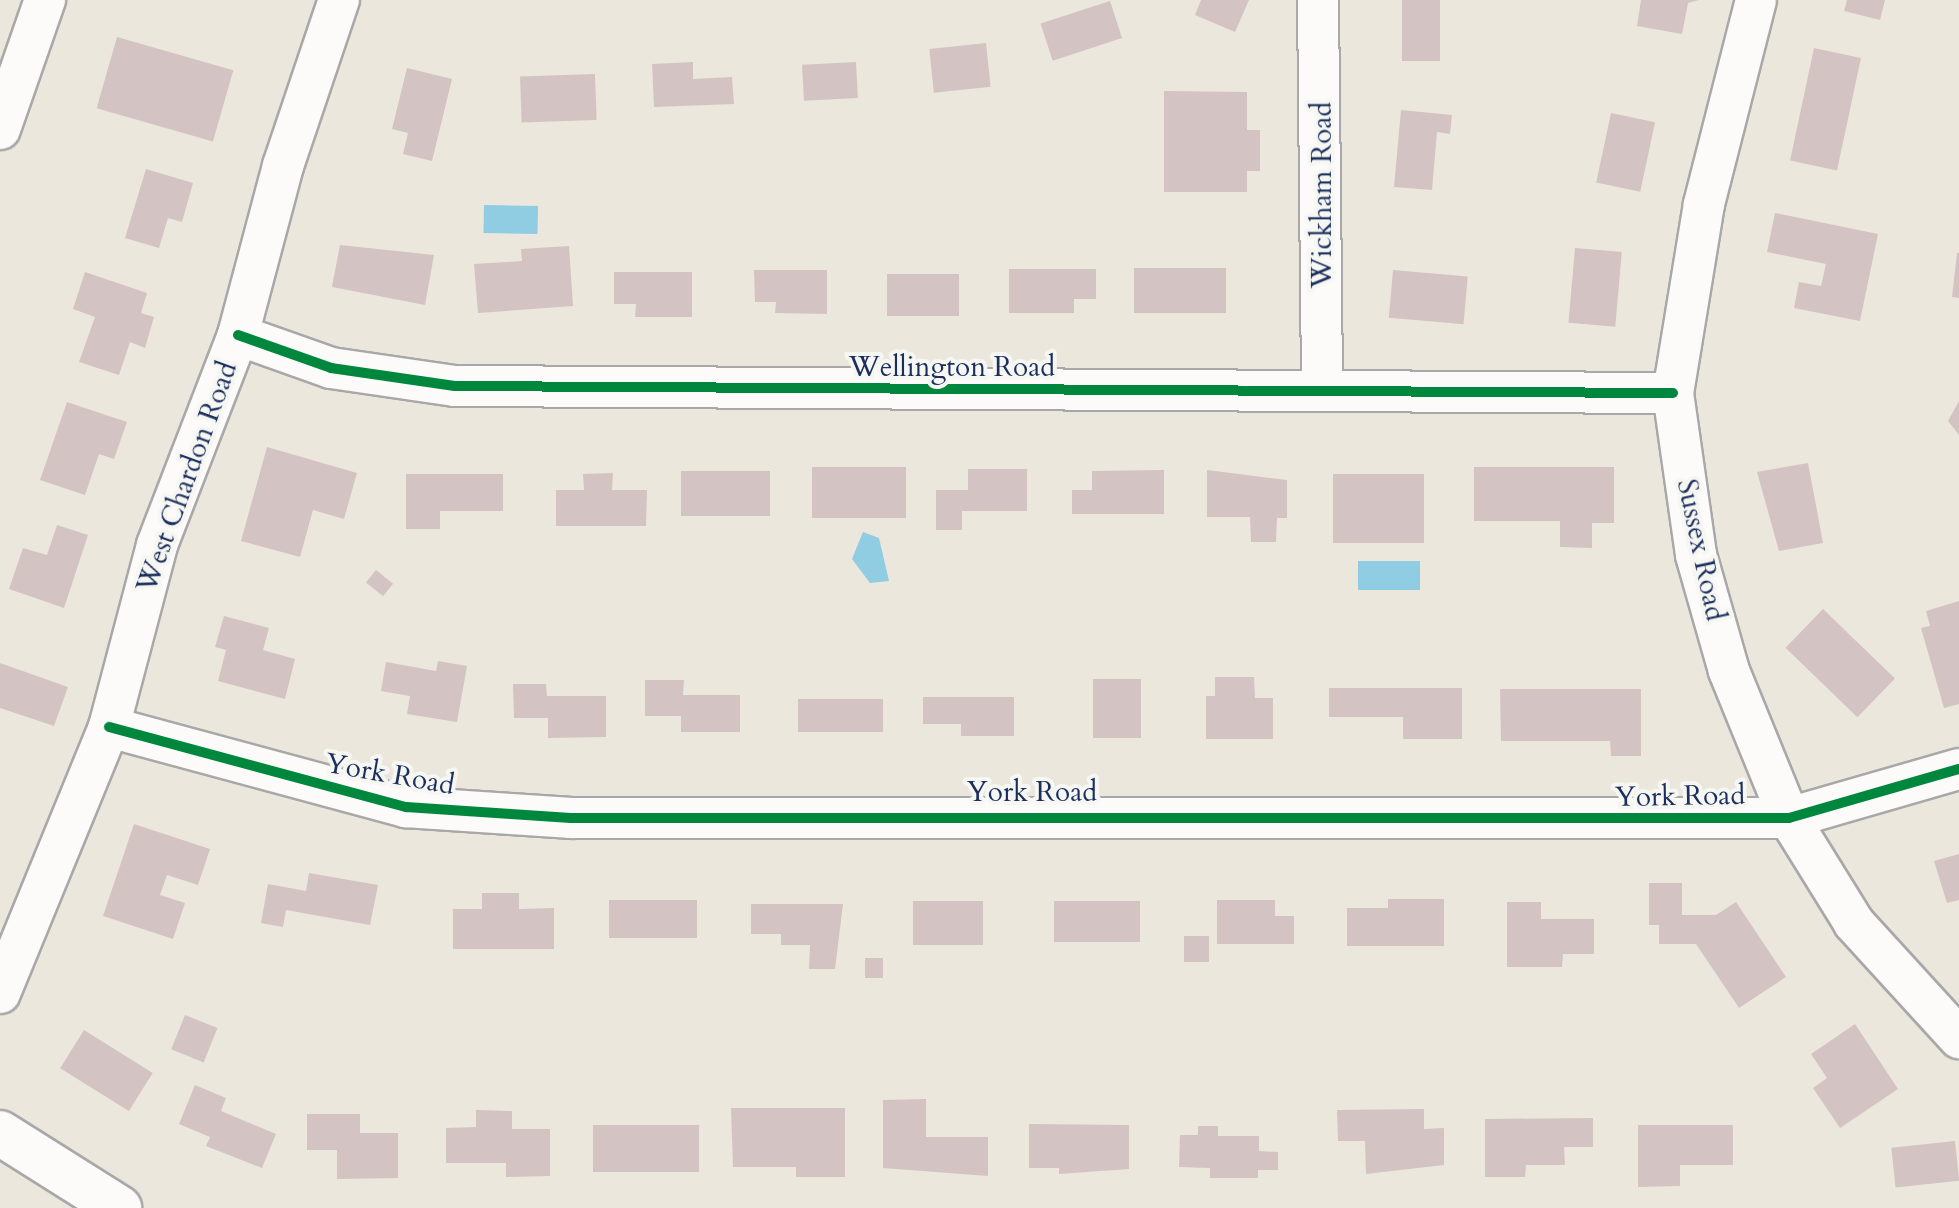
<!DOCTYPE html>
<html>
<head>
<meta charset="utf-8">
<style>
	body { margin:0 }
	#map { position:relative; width:1959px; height:1208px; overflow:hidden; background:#ece7dc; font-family:Cardo,serif }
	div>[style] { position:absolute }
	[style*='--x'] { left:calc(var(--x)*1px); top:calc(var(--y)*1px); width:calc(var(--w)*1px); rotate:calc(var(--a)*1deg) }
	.water>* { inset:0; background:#90cce2; transform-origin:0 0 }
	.building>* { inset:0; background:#d4c3c3; transform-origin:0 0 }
	.roads { filter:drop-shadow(2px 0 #a8a8a8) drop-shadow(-2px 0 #a8a8a8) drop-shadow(0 2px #a8a8a8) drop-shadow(0 -2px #a8a8a8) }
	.street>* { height:40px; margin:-20px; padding:0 20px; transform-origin:20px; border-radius:20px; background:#fcfbfa }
	.secondary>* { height:44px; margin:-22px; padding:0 22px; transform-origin:22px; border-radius:22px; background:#fcfbfa }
	.cycleway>* { height:10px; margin:-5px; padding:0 5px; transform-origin:5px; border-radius:5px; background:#00873e }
	span { translate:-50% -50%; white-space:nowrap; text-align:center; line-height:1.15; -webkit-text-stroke:8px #f6f6f2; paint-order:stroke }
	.street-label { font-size:28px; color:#1b2f5e }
</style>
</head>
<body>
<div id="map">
	<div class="water">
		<i style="left:484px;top:205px;width:54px;height:28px;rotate:1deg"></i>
		<i style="clip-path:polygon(863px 532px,879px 538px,889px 581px,870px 583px,852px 559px)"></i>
		<i style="left:1358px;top:561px;width:62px;height:29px"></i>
	</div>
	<div class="building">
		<i style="clip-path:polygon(1201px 0,1249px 0,1235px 32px,1195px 15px)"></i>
		<i style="left:1402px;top:0;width:38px;height:61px"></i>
		<i style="clip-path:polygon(1641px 0,1699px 0,1688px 3px,1682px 34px,1637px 26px)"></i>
		<i style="clip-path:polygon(1847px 0,1885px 0,1880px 20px,1844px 11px)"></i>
		<i style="left:1110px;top:1px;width:39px;height:73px;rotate:72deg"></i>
		<i style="left:117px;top:37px;width:121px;height:74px;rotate:16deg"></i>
		<i style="left:986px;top:43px;width:44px;height:57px;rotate:84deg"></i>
		<i style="left:1814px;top:48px;width:48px;height:115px;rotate:12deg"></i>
		<i style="clip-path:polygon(693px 62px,693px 79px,732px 77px,734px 104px,654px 107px,652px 64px)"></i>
		<i style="left:856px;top:62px;width:36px;height:54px;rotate:87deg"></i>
		<i style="clip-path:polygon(407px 68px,452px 79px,432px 161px,403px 154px,408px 133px,392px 129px)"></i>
		<i style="left:595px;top:74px;width:46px;height:75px;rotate:88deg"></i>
		<i style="clip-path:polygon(1164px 91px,1247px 92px,1247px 130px,1260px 130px,1260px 171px,1247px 171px,1247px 192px,1164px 192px)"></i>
		<i style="clip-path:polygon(1401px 110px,1452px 115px,1450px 134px,1437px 132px,1432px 190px,1394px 187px)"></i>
		<i style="left:1611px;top:113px;width:45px;height:71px;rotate:12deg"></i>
		<i style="clip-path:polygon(146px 169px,193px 183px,182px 222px,168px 218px,159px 248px,125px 238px)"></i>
		<i style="clip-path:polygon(1775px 213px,1878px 234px,1860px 321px,1794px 308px,1799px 282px,1821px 286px,1826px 264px,1767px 252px)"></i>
		<i style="clip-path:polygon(340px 245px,434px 255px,425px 305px,332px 287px)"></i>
		<i style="clip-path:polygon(569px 246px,573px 306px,478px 313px,474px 264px,522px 261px,521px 249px)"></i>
		<i style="left:1575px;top:248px;width:47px;height:75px;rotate:5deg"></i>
		<i style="clip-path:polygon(1957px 253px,1959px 253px,1959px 298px,1952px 297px)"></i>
		<i style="left:1134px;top:268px;width:92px;height:45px"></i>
		<i style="clip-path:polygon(1009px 269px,1096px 269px,1096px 299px,1074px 299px,1074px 313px,1009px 313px)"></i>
		<i style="clip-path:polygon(754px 270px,827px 270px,827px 314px,775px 313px,776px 302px,755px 302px)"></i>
		<i style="left:1393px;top:270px;width:75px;height:48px;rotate:5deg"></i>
		<i style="clip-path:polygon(85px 272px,147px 293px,141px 313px,154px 317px,145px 348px,130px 342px,119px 375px,79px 362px,95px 317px,73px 309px)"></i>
		<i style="clip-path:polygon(614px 272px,692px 272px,692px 317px,635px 317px,636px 304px,614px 304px)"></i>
		<i style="left:887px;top:274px;width:72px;height:42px"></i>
		<i style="clip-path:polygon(1959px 401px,1959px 435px,1948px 421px)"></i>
		<i style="clip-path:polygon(67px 402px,127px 422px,114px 459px,99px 454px,85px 495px,40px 480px)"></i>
		<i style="clip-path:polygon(267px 447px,357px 473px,344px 519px,313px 510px,300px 557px,241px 541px)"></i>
		<i style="clip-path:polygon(1808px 463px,1823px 543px,1779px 551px,1757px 472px)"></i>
		<i style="left:812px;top:467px;width:94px;height:51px"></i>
		<i style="clip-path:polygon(1474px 467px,1614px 467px,1614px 523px,1592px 523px,1592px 548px,1560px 547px,1560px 521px,1474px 521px)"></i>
		<i style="clip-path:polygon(968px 469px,1027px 469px,1027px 511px,962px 511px,962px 530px,936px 530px,936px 490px,968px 490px)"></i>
		<i style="clip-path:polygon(1164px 470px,1164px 514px,1072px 514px,1072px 490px,1092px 490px,1092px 471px)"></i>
		<i style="clip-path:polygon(1207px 470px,1287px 480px,1287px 518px,1277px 518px,1276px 542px,1251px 542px,1250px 517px,1207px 517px)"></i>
		<i style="left:681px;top:471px;width:89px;height:45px"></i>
		<i style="clip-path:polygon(613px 473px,612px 490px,647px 490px,646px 526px,556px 526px,556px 490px,584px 490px,583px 474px)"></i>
		<i style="clip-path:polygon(406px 474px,503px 474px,503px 511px,440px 511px,440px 529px,406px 529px)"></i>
		<i style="left:1333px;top:474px;width:91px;height:69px"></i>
		<i style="clip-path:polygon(57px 525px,88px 535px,64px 608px,9px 589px,23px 548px,47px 555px)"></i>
		<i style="left:376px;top:570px;width:22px;height:16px;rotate:39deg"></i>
		<i style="clip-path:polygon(1959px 601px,1959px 704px,1944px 708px,1921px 628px,1930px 626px,1926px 611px)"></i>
		<i style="left:1823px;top:609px;width:100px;height:54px;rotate:44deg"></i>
		<i style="clip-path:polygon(224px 616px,269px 628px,263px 650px,295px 659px,285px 699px,218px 681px,226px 650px,215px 647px)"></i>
		<i style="clip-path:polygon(438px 661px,467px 666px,457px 722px,407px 714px,410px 696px,381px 691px,386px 662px,436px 671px)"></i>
		<i style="clip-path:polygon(0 663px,68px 687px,54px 726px,0 708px)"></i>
		<i style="clip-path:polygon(1215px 677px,1254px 677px,1255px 698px,1273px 698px,1273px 739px,1206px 739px,1206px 696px,1215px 696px)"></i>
		<i style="left:1093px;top:679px;width:48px;height:59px"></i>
		<i style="clip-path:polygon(645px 680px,684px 680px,683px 695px,740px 695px,740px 732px,681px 732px,681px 716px,645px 716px)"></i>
		<i style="clip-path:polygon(513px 684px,546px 684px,547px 696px,606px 696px,606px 737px,548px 738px,548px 718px,514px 718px)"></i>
		<i style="clip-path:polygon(1329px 688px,1462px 688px,1462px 739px,1403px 739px,1403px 717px,1329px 717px)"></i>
		<i style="clip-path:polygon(1500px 689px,1641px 689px,1641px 756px,1611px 756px,1610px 741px,1501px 741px)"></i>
		<i style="clip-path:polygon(923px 697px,1014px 697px,1014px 736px,961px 736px,961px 724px,923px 724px)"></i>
		<i style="left:798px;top:699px;width:85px;height:33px"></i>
		<i style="clip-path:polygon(134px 824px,210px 849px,198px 885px,167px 875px,160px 895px,185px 903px,173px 939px,103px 916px)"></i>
		<i style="clip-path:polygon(1959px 854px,1959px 900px,1947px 903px,1934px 861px)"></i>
		<i style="clip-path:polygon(309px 873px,378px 885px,370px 925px,286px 910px,283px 927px,261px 923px,268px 884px,306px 891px)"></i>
		<i style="clip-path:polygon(1649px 883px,1682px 883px,1682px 915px,1716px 915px,1736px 902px,1786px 977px,1739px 1008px,1696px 944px,1659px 944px,1659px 925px,1649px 925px)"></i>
		<i style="clip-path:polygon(482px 893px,519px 893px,519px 909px,554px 908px,554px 949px,453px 949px,453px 909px,482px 909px)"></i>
		<i style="clip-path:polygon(1388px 899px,1444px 899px,1444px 946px,1347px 946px,1347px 908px,1388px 908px)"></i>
		<i style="left:609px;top:900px;width:88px;height:38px"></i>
		<i style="clip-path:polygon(1217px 900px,1275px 900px,1275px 916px,1294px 916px,1294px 944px,1217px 944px)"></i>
		<i style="left:913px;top:901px;width:70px;height:44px"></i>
		<i style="left:1054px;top:901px;width:86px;height:41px"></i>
		<i style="clip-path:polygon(1507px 902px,1541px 902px,1541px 919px,1594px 919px,1594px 954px,1563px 954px,1562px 967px,1507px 967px)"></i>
		<i style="clip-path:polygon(751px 904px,843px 904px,835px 969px,809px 969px,810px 945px,781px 945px,781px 934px,751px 934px)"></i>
		<i style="left:1184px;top:936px;width:25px;height:26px"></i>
		<i style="left:883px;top:958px;width:20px;height:18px;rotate:90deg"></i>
		<i style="left:185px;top:1015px;width:35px;height:37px;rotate:22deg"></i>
		<i style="clip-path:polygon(1855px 1024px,1898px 1089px,1840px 1128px,1813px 1088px,1827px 1078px,1811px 1054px)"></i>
		<i style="left:84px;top:1030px;width:81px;height:45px;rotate:32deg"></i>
		<i style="clip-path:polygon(195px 1085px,226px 1098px,221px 1111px,276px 1134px,262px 1168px,206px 1146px,210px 1137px,179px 1124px)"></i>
		<i style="clip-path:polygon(926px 1099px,926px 1137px,988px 1137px,988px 1176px,883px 1168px,883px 1100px)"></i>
		<i style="clip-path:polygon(731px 1108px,845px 1108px,845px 1177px,796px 1177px,796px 1167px,733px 1167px)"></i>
		<i style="clip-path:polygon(1424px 1109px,1424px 1129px,1444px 1128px,1444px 1165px,1366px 1174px,1365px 1141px,1338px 1141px,1337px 1110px)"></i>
		<i style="clip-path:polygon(476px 1110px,512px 1111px,512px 1129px,550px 1129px,550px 1176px,506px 1177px,506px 1163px,446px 1163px,446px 1128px,476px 1127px)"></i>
		<i style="clip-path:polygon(307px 1114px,360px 1114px,360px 1133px,398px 1133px,398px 1178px,337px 1179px,337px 1150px,307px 1150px)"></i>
		<i style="clip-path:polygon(1593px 1118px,1593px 1147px,1564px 1147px,1565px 1165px,1526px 1165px,1525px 1177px,1485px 1177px,1485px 1119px)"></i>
		<i style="clip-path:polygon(1029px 1124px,1129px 1125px,1129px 1169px,1059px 1174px,1059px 1168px,1029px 1168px)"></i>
		<i style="left:699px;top:1125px;width:47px;height:106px;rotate:90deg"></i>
		<i style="clip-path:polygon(1638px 1125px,1733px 1125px,1733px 1165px,1680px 1165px,1680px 1186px,1638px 1187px)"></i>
		<i style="clip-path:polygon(1198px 1126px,1218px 1126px,1218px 1136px,1259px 1136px,1259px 1151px,1278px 1152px,1278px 1170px,1258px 1170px,1258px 1178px,1210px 1178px,1210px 1168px,1179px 1167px,1180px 1135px,1198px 1135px)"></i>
		<i style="left:1955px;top:1141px;width:40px;height:64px;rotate:84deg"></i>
	</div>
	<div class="roads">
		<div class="street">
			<i style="--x:1318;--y:0;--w:389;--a:89.4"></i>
			<i style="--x:1756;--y:0;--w:211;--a:104.3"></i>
			<i style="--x:1704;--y:204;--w:192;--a:99.3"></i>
			<i style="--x:1673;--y:393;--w:164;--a:81.9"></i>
			<i style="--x:1696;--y:555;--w:121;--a:74.1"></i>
			<i style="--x:1729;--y:671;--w:159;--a:67.8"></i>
			<i style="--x:1789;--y:818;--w:123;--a:58.2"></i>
			<i style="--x:1854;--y:923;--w:156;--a:47.6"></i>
			<i style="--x:0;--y:129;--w:137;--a:-70.8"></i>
			<i style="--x:238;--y:335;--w:99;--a:19.5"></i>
			<i style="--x:331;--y:368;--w:125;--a:8.3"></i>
			<i style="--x:455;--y:386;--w:1218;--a:0.33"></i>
			<i style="--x:109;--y:727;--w:308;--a:15.1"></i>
			<i style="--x:406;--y:807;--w:165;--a:3.8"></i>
			<i style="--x:571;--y:818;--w:1218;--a:0"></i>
			<i style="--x:1789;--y:818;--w:177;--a:-16.1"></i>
			<i style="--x:0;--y:993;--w:287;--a:-67.7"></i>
			<i style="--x:109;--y:727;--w:188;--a:-75.2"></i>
			<i style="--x:157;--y:545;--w:225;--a:-68.9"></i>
			<i style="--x:238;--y:335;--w:175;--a:-75.1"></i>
			<i style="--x:283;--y:166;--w:175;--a:-71.4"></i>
		</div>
		<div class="secondary">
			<i style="--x:0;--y:1133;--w:141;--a:32.2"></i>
		</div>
	</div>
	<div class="cycleway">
		<i style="--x:238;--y:335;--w:99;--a:19.5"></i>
		<i style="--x:331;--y:368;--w:125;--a:8.3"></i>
		<i style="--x:455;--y:386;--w:1218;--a:0.33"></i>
		<i style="--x:109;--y:727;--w:308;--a:15.1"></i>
		<i style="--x:406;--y:807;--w:165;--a:3.8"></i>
		<i style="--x:571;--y:818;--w:1218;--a:0"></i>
		<i style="--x:1789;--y:818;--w:177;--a:-16.1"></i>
	</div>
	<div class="street-label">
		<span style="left:1322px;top:195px;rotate:-90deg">Wickham Road</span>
		<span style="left:952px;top:367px">Wellington Road</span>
		<span style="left:187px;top:477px;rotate:-70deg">West Chardon Road</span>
		<span style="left:1701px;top:550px;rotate:78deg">Sussex Road</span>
		<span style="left:390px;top:774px;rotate:10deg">York Road</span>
		<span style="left:1032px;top:792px">York Road</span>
		<span style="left:1680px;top:796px;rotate:-1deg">York Road</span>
	</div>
</div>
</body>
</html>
